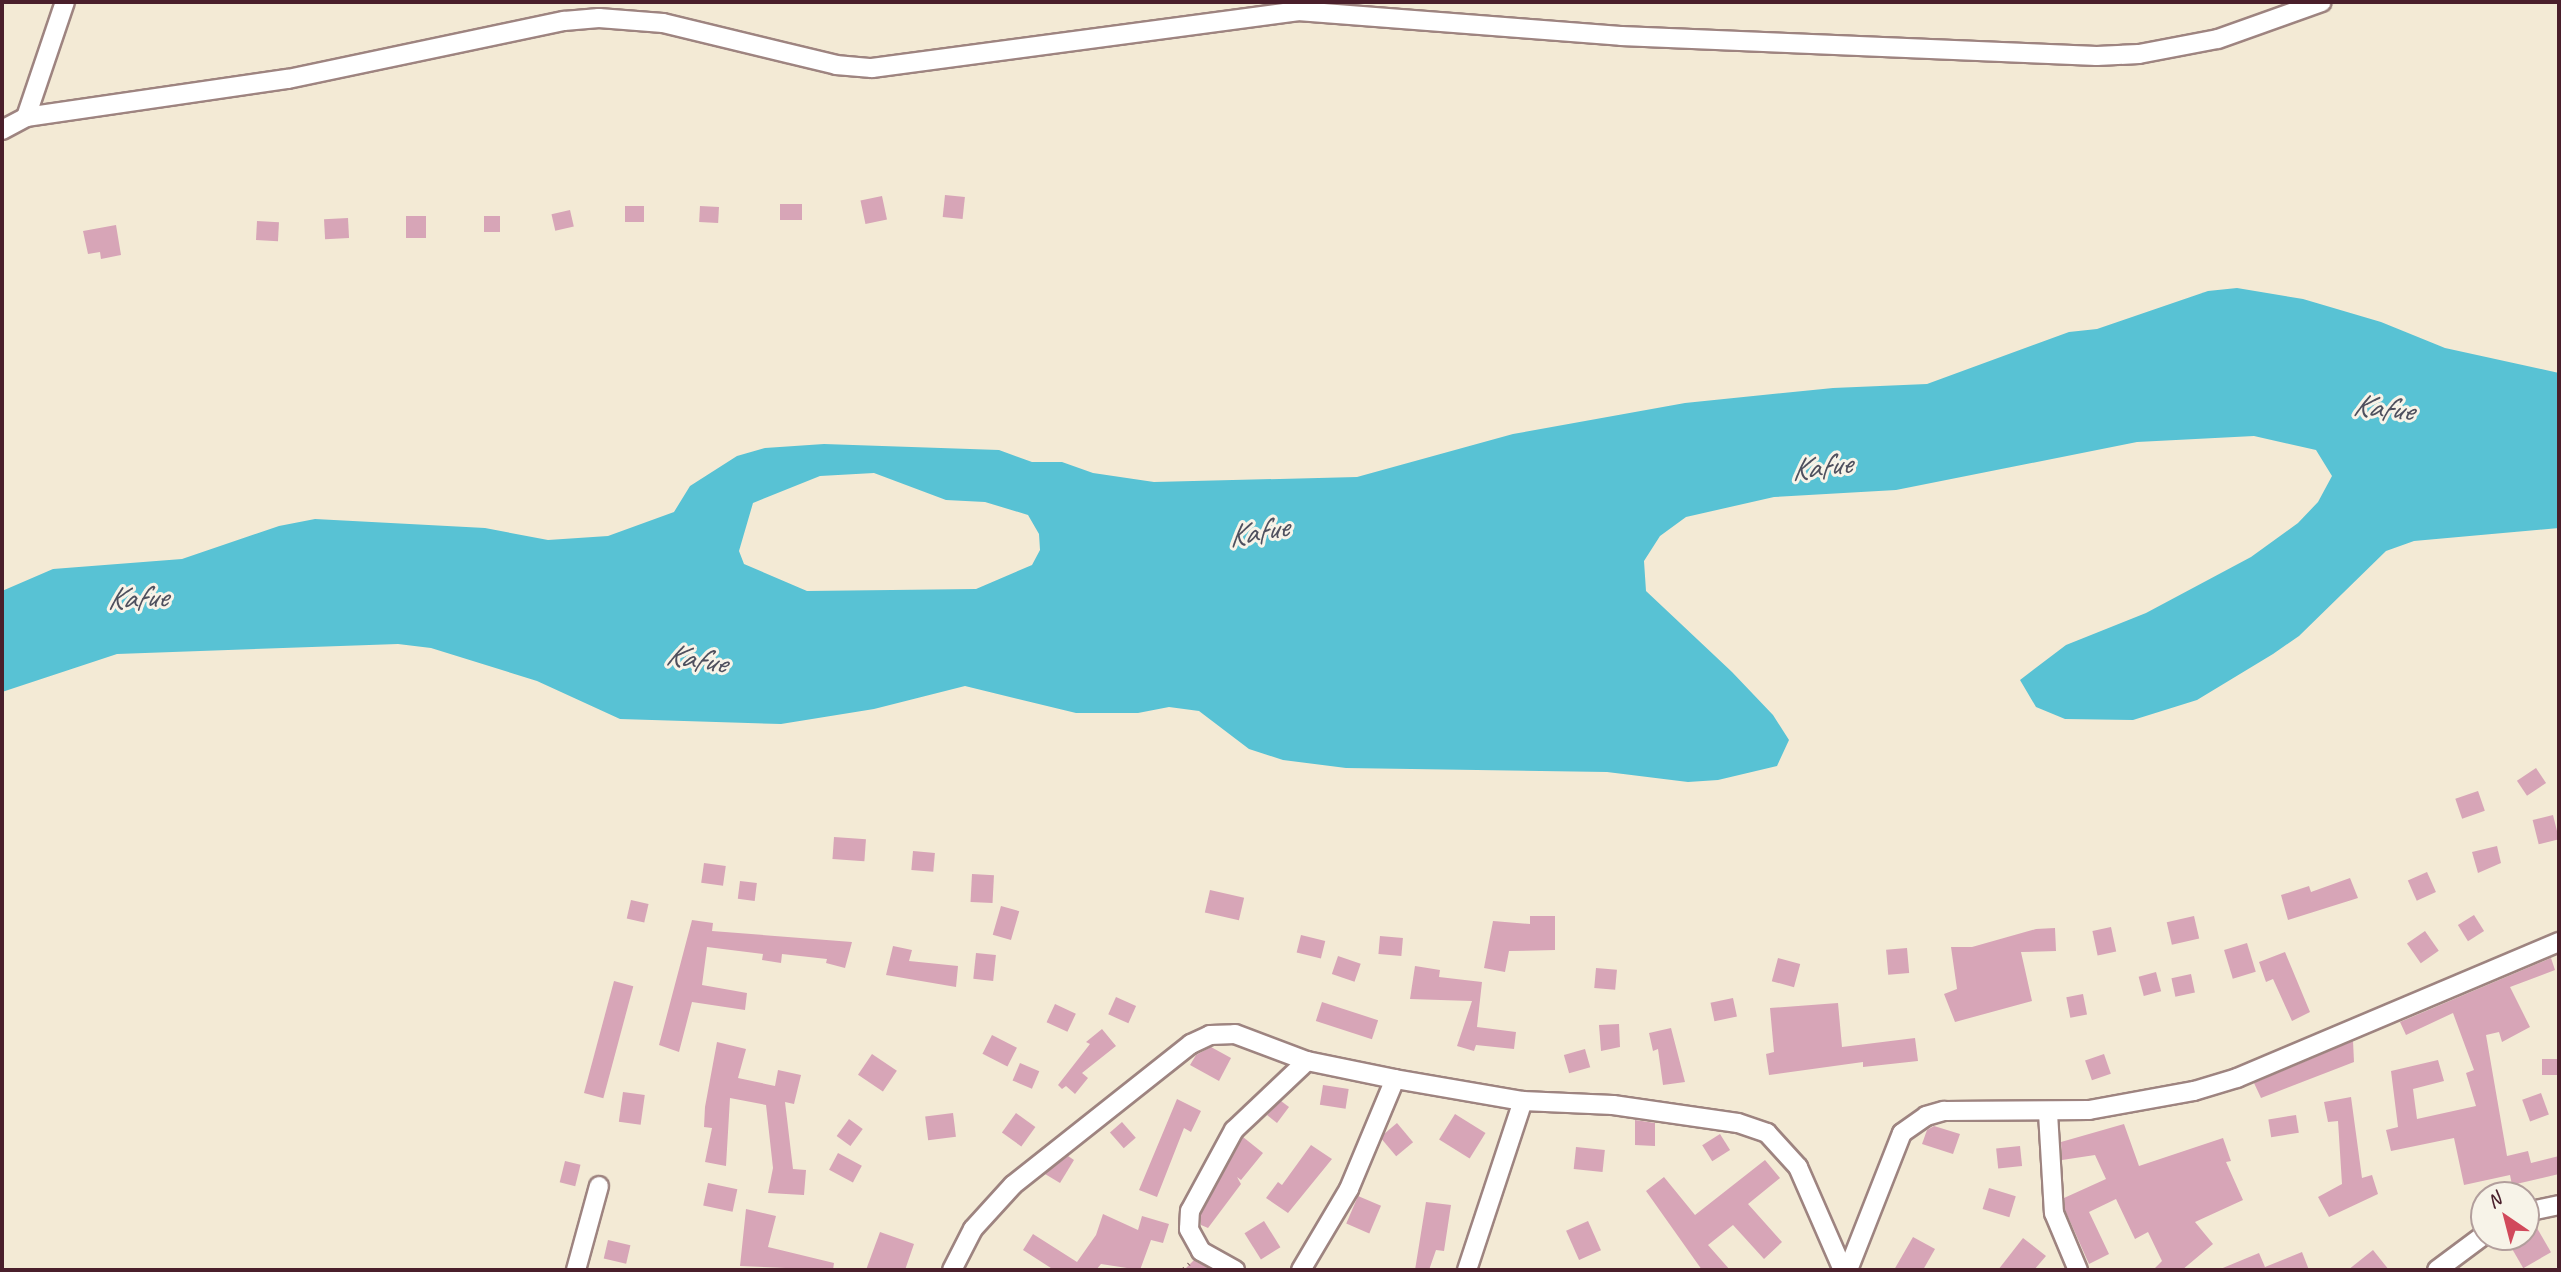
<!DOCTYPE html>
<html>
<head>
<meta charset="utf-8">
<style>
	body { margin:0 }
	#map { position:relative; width:2561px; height:1272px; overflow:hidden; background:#f3ead5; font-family:Caveat,sans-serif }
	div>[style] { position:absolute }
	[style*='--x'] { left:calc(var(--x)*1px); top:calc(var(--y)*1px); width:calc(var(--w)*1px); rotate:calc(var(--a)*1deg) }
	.water>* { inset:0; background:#58c2d4 }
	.building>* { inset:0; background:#d7a5b7; transform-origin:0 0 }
	.path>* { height:3.5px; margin-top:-1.75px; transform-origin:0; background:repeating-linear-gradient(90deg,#9e8480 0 2px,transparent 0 7px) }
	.roads { filter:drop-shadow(2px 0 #9e8480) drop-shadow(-2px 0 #9e8480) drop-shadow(0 2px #9e8480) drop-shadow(0 -2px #9e8480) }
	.minor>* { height:18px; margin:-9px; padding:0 9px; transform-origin:9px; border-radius:9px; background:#fff }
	span { translate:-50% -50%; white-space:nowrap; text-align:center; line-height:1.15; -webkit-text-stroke:6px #f7f3e8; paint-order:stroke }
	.water-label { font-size:32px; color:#4e505e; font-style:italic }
	.frame { position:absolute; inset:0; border:4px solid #4a1f2b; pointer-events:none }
	.north { position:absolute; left:2470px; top:1181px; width:70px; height:70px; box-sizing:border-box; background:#f7f3e8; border:2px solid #b29e9c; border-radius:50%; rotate:325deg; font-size:19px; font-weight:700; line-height:28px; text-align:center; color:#4a1f2b }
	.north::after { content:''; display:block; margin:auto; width:24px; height:32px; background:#d1495b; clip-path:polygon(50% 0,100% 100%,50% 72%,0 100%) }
</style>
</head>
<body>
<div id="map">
	<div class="water">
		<i style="clip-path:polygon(evenodd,2237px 288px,2303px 299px,2381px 322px,2445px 348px,2559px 373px,2559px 528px,2414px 541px,2386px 551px,2299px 636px,2273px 654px,2197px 700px,2133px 720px,2065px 719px,2036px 707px,2020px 680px,2066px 645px,2146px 613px,2251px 557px,2298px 523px,2318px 502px,2332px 476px,2316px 450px,2254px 436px,2137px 442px,1896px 490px,1774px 497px,1686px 517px,1660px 536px,1644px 561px,1646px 591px,1732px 672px,1773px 715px,1789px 740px,1777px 766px,1718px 780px,1688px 782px,1607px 772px,1346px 768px,1283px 760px,1249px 749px,1199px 711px,1169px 707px,1138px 713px,1076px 713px,965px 686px,874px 709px,781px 724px,620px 719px,537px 681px,431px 648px,398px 644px,117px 654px,2px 692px,2px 591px,53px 569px,182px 559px,279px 526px,315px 519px,485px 528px,548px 540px,608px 536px,674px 512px,690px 486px,737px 456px,765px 448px,824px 444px,999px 450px,1032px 462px,1062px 462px,1093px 473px,1154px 482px,1357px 477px,1513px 434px,1685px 403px,1833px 388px,1927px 384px,2069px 332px,2097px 329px,2208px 291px,2237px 288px,874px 473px,946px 500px,985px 502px,1028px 515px,1039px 534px,1040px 550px,1032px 565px,976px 589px,807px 591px,744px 564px,739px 551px,753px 503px,820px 476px,874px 473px)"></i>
	</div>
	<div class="building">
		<i style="left:945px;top:195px;width:20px;height:22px;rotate:6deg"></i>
		<i style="left:882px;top:196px;width:24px;height:22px;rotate:78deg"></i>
		<i style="left:780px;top:204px;width:22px;height:16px"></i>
		<i style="left:625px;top:206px;width:19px;height:16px"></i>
		<i style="left:700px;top:206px;width:19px;height:16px;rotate:3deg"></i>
		<i style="left:570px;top:210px;width:17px;height:19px;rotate:77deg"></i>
		<i style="left:406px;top:216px;width:20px;height:22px"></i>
		<i style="left:484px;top:216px;width:16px;height:16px"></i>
		<i style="left:348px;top:218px;width:20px;height:24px;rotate:87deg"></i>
		<i style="left:257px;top:221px;width:22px;height:19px;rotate:3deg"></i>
		<i style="clip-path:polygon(116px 225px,121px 255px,101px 259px,100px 252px,88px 254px,83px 231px)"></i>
		<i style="left:2536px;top:768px;width:18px;height:23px;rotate:56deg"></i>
		<i style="left:2478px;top:791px;width:21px;height:24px;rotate:71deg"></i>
		<i style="left:2553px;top:815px;width:25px;height:21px;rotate:76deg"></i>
		<i style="left:834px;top:837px;width:32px;height:22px;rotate:4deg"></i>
		<i style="clip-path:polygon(2497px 846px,2501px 863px,2478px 873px,2472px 852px)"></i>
		<i style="left:913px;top:851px;width:22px;height:19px;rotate:5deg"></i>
		<i style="left:704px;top:863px;width:22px;height:20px;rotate:8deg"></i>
		<i style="left:2427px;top:872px;width:22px;height:21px;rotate:66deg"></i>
		<i style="left:972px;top:874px;width:22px;height:28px;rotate:3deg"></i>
		<i style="clip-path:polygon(2350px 878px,2358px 898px,2288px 920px,2281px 895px,2309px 886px,2311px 892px)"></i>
		<i style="left:740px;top:881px;width:17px;height:18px;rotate:7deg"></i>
		<i style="left:1210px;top:890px;width:35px;height:23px;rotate:13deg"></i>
		<i style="left:631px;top:900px;width:18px;height:19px;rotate:13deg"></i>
		<i style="left:1001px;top:906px;width:19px;height:30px;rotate:16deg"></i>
		<i style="left:2474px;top:915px;width:19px;height:19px;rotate:58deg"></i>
		<i style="clip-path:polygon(1530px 916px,1555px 916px,1555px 950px,1509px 951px,1505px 972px,1484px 968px,1493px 921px,1530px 924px)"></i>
		<i style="left:2194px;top:916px;width:23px;height:28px;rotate:77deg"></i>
		<i style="clip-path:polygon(692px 920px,713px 923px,712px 931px,852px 942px,845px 968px,826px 963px,827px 959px,782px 954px,781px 963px,762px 960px,763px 954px,707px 947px,702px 985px,747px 993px,745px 1010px,692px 1002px,679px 1052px,659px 1045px)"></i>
		<i style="left:2111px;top:927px;width:25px;height:19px;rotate:78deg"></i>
		<i style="clip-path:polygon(2055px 928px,2056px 951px,2021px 952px,2032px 1001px,1955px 1022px,1944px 994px,1957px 989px,1951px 947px,1972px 947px,2036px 929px)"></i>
		<i style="left:2425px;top:931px;width:24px;height:22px;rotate:55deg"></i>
		<i style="left:1301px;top:935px;width:25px;height:18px;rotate:14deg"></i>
		<i style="left:1380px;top:936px;width:23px;height:18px;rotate:5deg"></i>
		<i style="left:2247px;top:943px;width:30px;height:24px;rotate:73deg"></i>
		<i style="clip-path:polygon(893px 946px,912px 950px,909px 961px,958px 966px,956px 987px,886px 975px)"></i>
		<i style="left:1907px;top:948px;width:25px;height:21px;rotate:85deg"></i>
		<i style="clip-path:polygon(2285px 952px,2310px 1012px,2292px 1021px,2273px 979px,2266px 982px,2259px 962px)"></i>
		<i style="left:976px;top:953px;width:20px;height:26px;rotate:6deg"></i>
		<i style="left:1338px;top:956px;width:24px;height:19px;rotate:19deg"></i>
		<i style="left:1778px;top:958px;width:23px;height:24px;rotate:15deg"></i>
		<i style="clip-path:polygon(2551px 958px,2555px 970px,2510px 987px,2530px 1027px,2502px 1042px,2499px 1032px,2486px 1035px,2507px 1156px,2528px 1151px,2531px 1163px,2559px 1156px,2559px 1174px,2512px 1185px,2510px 1175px,2464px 1185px,2454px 1138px,2391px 1151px,2386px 1130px,2398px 1127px,2391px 1071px,2438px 1060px,2444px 1081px,2413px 1089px,2417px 1119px,2476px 1106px,2466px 1073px,2474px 1070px,2453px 1013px,2406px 1035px,2400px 1022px)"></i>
		<i style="clip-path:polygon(1415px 966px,1440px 970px,1439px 977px,1482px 982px,1477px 1027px,1516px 1032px,1514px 1049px,1476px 1045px,1474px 1051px,1457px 1046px,1472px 1001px,1410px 999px)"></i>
		<i style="left:1596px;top:968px;width:21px;height:20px;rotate:5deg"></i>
		<i style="left:2156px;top:972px;width:20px;height:18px;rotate:75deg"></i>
		<i style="left:2191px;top:974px;width:19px;height:20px;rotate:78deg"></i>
		<i style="left:614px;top:981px;width:20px;height:116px;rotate:15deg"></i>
		<i style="left:2083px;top:994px;width:21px;height:17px;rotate:79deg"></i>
		<i style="left:1116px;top:997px;width:22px;height:19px;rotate:24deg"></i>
		<i style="left:1733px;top:998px;width:19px;height:23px;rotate:78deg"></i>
		<i style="left:1322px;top:1002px;width:59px;height:20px;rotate:18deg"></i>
		<i style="clip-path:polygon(1838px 1003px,1842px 1047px,1915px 1038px,1918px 1061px,1863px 1067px,1863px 1062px,1769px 1075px,1766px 1054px,1774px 1052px,1770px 1008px)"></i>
		<i style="left:1055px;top:1004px;width:23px;height:20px;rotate:25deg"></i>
		<i style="clip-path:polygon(1619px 1024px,1620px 1047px,1601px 1051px,1599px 1025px)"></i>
		<i style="clip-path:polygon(1671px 1028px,1685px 1082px,1663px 1085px,1658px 1049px,1653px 1051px,1649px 1033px)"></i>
		<i style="clip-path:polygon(1102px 1029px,1116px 1046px,1082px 1073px,1088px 1078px,1075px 1094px,1066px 1086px,1062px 1089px,1058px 1085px,1090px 1044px,1086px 1042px)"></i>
		<i style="left:992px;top:1035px;width:28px;height:21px;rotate:27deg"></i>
		<i style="clip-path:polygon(2353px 1041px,2354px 1062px,2261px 1098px,2254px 1083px)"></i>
		<i style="clip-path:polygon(717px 1042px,746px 1049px,738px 1078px,775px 1086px,778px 1070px,801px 1075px,794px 1104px,785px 1102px,793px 1169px,806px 1170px,804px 1195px,768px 1193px,773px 1168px,766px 1105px,730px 1098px,726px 1166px,705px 1162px,712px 1128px,704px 1127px,705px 1107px)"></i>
		<i style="clip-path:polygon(1211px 1047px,1231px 1058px,1219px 1081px,1190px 1065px,1196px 1055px)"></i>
		<i style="left:1585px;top:1049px;width:19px;height:22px;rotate:74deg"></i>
		<i style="left:872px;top:1054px;width:30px;height:25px;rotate:34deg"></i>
		<i style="left:2104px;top:1054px;width:21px;height:20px;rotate:71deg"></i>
		<i style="left:2559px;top:1059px;width:16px;height:17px;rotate:90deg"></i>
		<i style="left:1020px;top:1063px;width:21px;height:19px;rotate:23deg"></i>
		<i style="left:1323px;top:1085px;width:26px;height:20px;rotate:9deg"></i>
		<i style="left:623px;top:1092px;width:22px;height:30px;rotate:8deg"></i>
		<i style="left:2541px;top:1093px;width:23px;height:20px;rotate:70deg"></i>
		<i style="clip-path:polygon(2351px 1097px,2362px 1178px,2372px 1175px,2378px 1194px,2329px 1217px,2318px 1197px,2342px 1184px,2338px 1121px,2328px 1122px,2324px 1102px)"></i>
		<i style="clip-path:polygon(1177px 1099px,1201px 1111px,1191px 1132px,1184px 1128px,1157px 1197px,1139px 1190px)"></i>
		<i style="clip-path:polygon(1281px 1101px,1289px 1107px,1277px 1123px,1267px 1115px)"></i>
		<i style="left:953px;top:1113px;width:24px;height:28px;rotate:83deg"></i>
		<i style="left:1016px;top:1113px;width:24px;height:24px;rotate:36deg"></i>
		<i style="left:1455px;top:1114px;width:36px;height:30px;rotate:32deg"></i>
		<i style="left:2296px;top:1115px;width:18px;height:28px;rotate:81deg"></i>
		<i style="left:849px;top:1119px;width:17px;height:21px;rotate:36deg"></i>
		<i style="clip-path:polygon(1635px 1120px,1655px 1123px,1655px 1146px,1635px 1145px)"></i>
		<i style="left:1122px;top:1122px;width:21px;height:16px;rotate:49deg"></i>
		<i style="left:1397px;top:1123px;width:25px;height:22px;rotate:50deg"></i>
		<i style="clip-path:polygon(2124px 1124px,2139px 1166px,2223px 1138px,2231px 1161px,2226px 1162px,2243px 1200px,2195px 1222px,2213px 1244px,2182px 1270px,2153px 1270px,2162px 1261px,2148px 1232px,2135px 1239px,2116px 1199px,2089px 1212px,2109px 1254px,2089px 1264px,2065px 1210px,2064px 1198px,2106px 1179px,2095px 1155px,2062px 1160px,2061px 1142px)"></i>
		<i style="clip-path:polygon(1934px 1126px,1960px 1134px,1953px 1154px,1922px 1144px,1927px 1130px)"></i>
		<i style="left:1720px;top:1134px;width:19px;height:21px;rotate:58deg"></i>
		<i style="clip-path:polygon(1243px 1137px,1263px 1153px,1241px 1180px,1237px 1177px,1241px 1184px,1208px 1228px,1201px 1225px,1201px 1214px)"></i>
		<i style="clip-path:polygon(1311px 1145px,1332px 1159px,1288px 1213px,1266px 1198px,1278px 1182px,1282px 1185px)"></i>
		<i style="left:2020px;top:1146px;width:20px;height:24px;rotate:84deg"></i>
		<i style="left:1576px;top:1147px;width:29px;height:22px;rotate:6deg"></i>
		<i style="left:838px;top:1153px;width:27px;height:19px;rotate:28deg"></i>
		<i style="clip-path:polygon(1068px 1156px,1074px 1160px,1060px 1183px,1045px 1174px)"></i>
		<i style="clip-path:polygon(1765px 1160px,1780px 1178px,1748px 1204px,1782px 1242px,1764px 1259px,1733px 1225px,1708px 1245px,1730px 1270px,1702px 1270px,1646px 1191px,1664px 1177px,1695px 1215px)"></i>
		<i style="left:565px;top:1161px;width:16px;height:22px;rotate:14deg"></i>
		<i style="left:708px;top:1183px;width:30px;height:23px;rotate:12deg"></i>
		<i style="left:1989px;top:1188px;width:28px;height:22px;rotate:17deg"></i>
		<i style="left:1358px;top:1196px;width:25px;height:30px;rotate:23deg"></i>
		<i style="clip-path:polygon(1426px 1202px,1451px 1205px,1444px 1251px,1436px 1250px,1429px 1270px,1415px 1270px)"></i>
		<i style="clip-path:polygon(746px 1209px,776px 1216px,768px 1247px,834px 1263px,833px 1270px,740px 1266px)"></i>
		<i style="clip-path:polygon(1103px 1214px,1138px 1230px,1142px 1216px,1169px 1224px,1163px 1243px,1151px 1240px,1140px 1270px,1101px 1264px,1096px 1270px,1054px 1270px,1023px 1250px,1033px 1234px,1077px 1262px,1096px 1235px)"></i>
		<i style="left:1264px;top:1221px;width:31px;height:23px;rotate:58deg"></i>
		<i style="left:1588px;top:1221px;width:32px;height:24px;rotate:66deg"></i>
		<i style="left:2537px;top:1228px;width:28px;height:32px;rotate:60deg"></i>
		<i style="clip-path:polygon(880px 1232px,914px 1244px,905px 1270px,866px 1270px)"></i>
		<i style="clip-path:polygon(1913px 1237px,1935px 1249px,1923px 1270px,1894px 1270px)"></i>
		<i style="clip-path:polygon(2023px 1238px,2046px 1256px,2034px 1270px,1998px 1270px)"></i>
		<i style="left:608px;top:1240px;width:23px;height:19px;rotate:13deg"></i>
		<i style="clip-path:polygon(2373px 1250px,2389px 1270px,2348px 1270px)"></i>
		<i style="clip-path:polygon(2302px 1252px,2309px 1270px,2218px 1270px,2259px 1253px,2265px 1267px)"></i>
		<i style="clip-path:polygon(1194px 1260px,1195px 1261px,1212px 1270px,1184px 1270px)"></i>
	</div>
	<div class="path">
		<i style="--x:1183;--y:1270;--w:10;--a:-45"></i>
	</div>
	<div class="roads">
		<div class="minor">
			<i style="--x:26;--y:117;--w:265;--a:-8.3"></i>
			<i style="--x:288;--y:79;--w:282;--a:-11.9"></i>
			<i style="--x:564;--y:21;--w:35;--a:-5"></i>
			<i style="--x:599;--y:18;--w:64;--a:4.5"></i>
			<i style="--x:663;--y:23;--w:178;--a:13.6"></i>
			<i style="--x:836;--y:65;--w:36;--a:5"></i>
			<i style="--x:872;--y:68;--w:429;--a:-7.6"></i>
			<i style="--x:1297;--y:11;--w:325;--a:4.4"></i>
			<i style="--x:1621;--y:36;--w:476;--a:2.4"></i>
			<i style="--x:2097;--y:56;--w:42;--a:-2.7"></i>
			<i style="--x:2139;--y:54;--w:80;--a:-10.8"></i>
			<i style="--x:2218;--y:39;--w:110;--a:-19.6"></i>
			<i style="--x:2;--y:130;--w:27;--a:-28"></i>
			<i style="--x:26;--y:117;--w:121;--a:-71.3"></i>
			<i style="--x:2048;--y:1113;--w:100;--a:86.6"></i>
			<i style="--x:2054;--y:1213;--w:62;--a:67.2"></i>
			<i style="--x:2526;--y:1212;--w:34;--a:-12"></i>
			<i style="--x:576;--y:1270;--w:87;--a:-74.7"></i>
			<i style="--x:952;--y:1270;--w:46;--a:-62.9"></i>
			<i style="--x:973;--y:1229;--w:59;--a:-47.7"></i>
			<i style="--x:1013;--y:1185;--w:227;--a:-38.4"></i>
			<i style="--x:1191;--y:1044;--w:21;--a:-25"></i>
			<i style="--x:1210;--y:1035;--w:25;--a:-2"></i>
			<i style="--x:1235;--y:1034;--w:77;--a:20.6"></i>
			<i style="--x:1307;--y:1061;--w:90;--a:11.6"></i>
			<i style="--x:1395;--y:1079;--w:130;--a:9.8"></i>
			<i style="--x:1523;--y:1101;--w:90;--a:2.5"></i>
			<i style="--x:1613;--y:1105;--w:126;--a:8.2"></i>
			<i style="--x:1738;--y:1123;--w:31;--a:19"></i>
			<i style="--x:1767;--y:1133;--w:46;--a:47.6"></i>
			<i style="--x:1798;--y:1167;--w:112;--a:66.4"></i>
			<i style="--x:1235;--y:1270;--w:39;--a:-151"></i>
			<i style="--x:1201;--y:1251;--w:25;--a:-119"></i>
			<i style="--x:1189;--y:1229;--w:18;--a:-87"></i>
			<i style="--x:1190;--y:1211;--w:92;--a:-61.5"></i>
			<i style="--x:1234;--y:1130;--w:100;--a:-43.4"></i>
			<i style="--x:1301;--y:1270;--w:94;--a:-59.3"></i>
			<i style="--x:1349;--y:1189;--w:119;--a:-67.3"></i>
			<i style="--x:1467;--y:1270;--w:178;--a:-71.7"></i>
			<i style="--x:1848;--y:1270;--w:147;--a:-68.5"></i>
			<i style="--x:1902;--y:1133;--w:29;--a:-35"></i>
			<i style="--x:1926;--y:1116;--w:19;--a:-16"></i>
			<i style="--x:1944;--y:1111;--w:145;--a:-0.4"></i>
			<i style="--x:2089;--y:1110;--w:107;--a:-10.3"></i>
			<i style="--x:2194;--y:1091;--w:45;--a:-16.8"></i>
			<i style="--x:2237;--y:1078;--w:350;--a:-22.9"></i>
			<i style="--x:2437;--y:1270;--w:59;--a:-36.7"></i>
		</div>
	</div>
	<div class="water-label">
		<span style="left:2383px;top:408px;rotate:6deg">Kafue</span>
		<span style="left:1821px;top:467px;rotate:-7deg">Kafue</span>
		<span style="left:1258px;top:532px;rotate:-10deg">Kafue</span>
		<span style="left:137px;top:598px;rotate:-2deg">Kafue</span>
		<span style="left:696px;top:659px;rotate:9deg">Kafue</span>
	</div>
	<div class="frame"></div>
	<div class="north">N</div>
</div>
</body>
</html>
